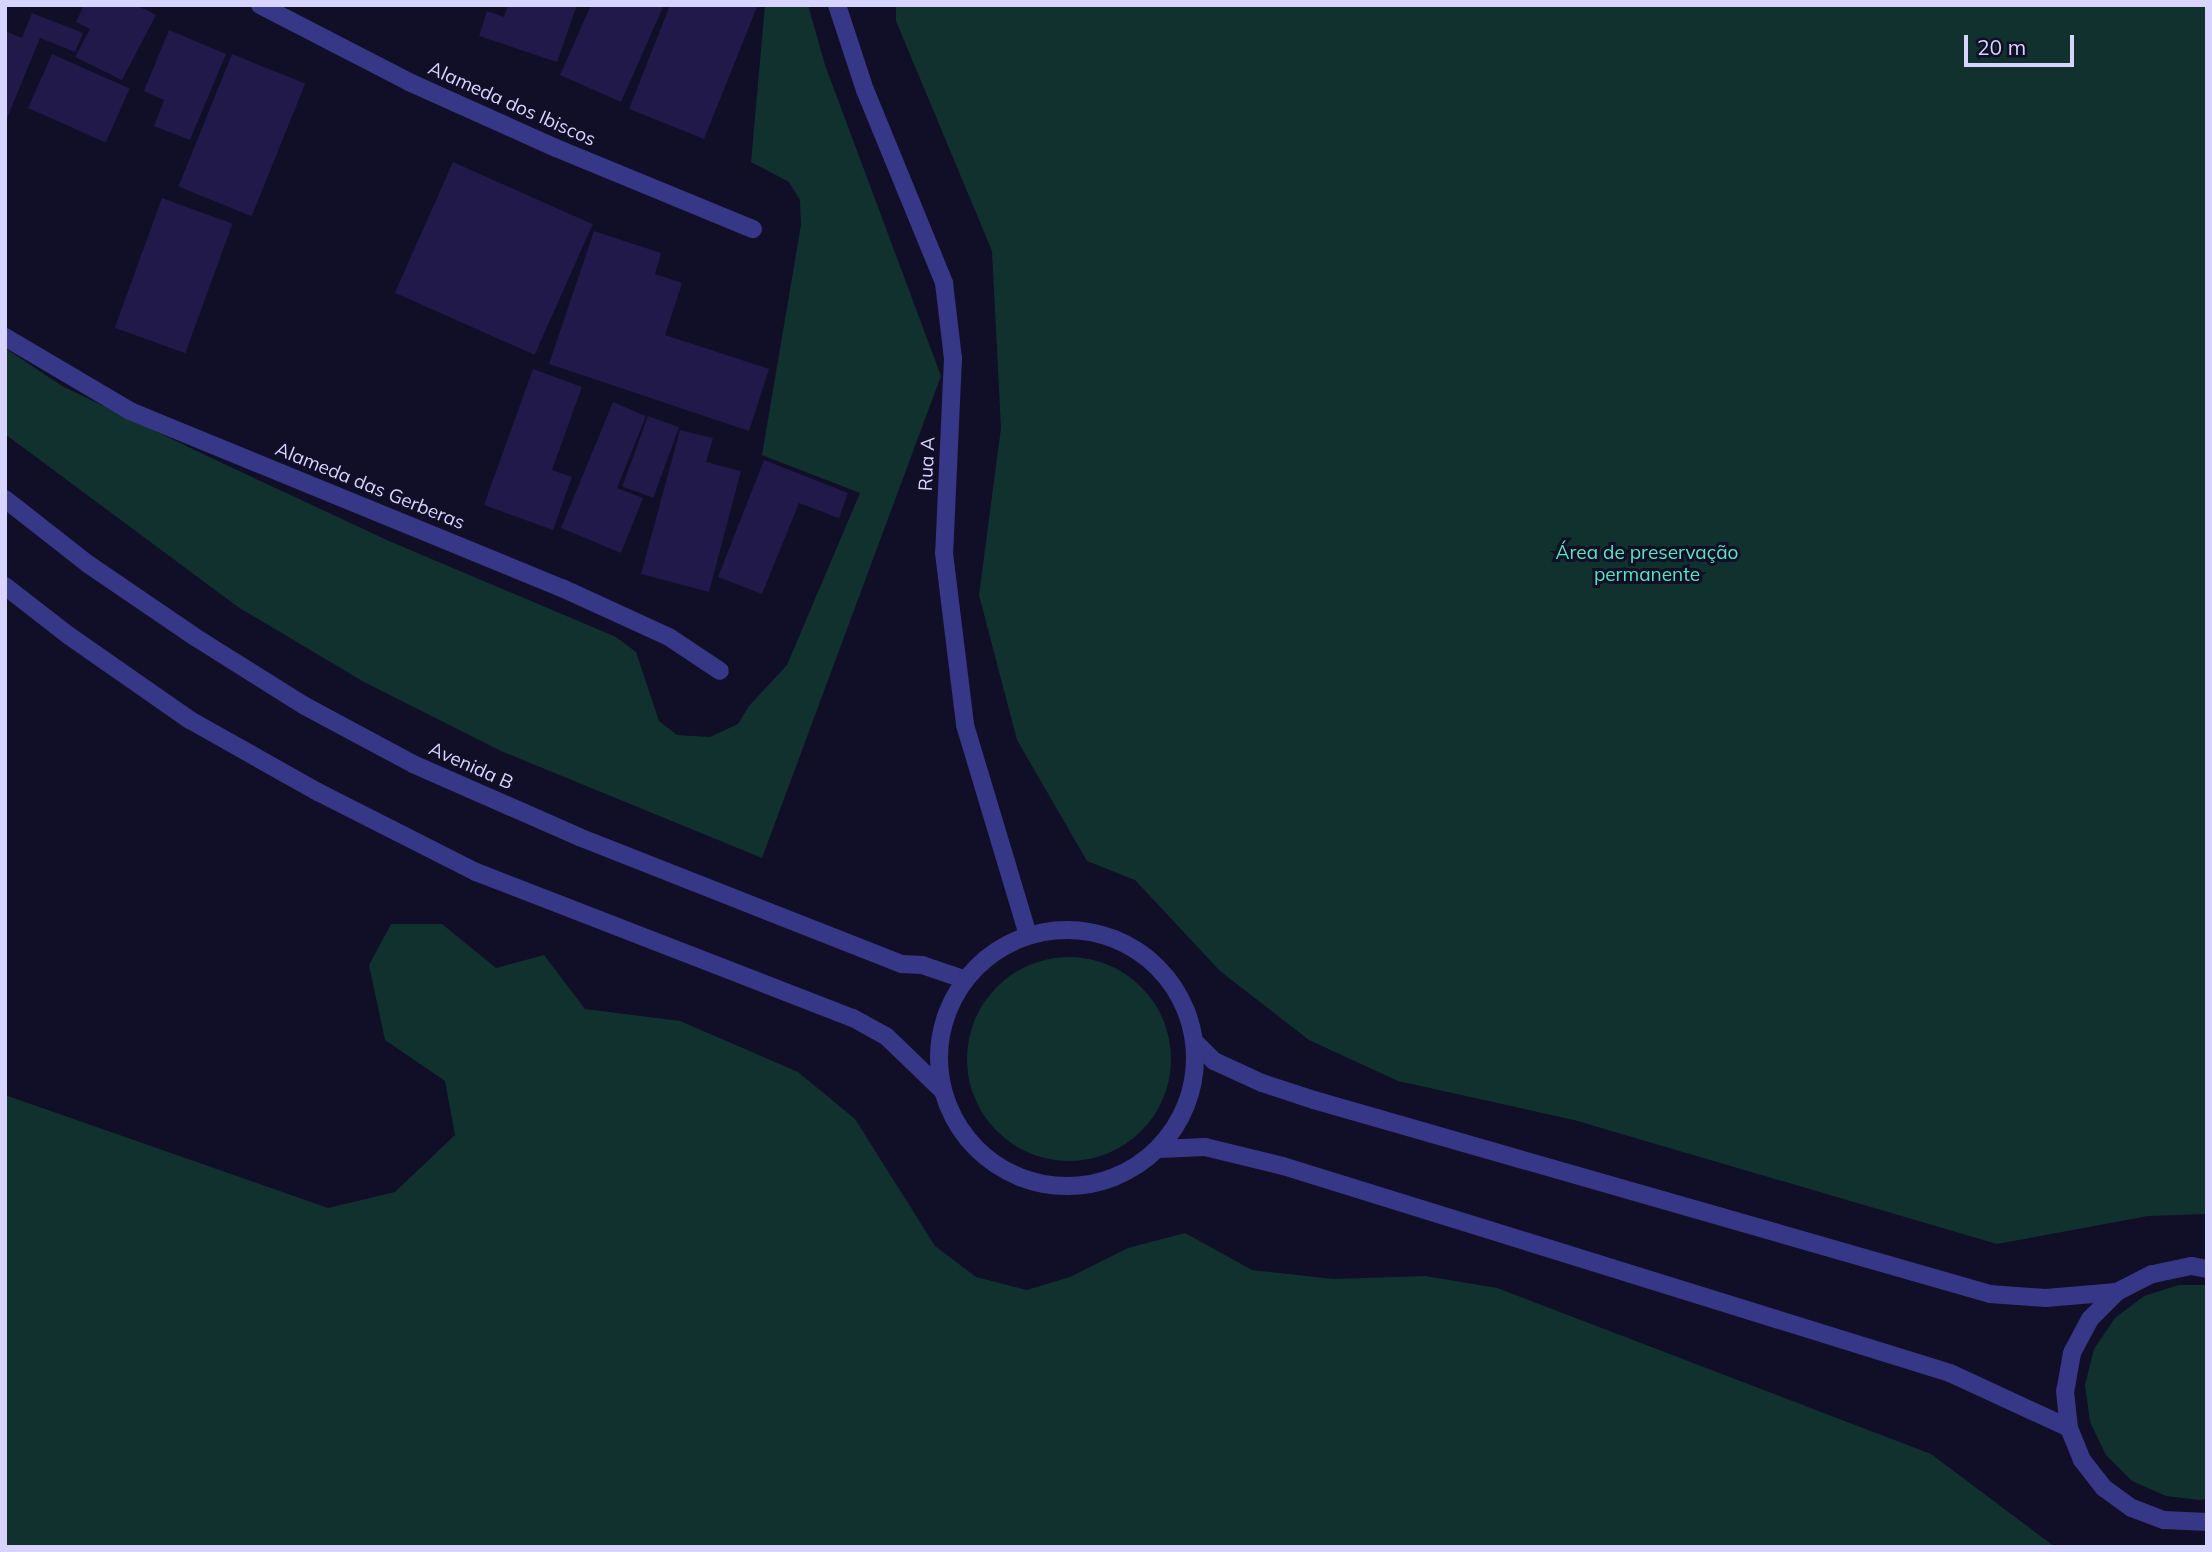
<!DOCTYPE html>
<html>
<head>
<meta charset="utf-8">
<style>
	body { margin:0 }
	#map { position:relative; width:2212px; height:1552px; overflow:hidden; background:#110e27; font-family:Mulish,sans-serif }
	div>[style] { position:absolute }
	[style*='--x'] { left:calc(var(--x)*1px); top:calc(var(--y)*1px); width:calc(var(--w)*1px); rotate:calc(var(--a)*1deg) }
	.green>* { inset:0; background:#11312f }
	.round { border-radius:50% }
	.building>* { inset:0; background:#211949; transform-origin:0 0 }
	.minor>* { height:18px; margin:-9px; padding:0 9px; transform-origin:9px; border-radius:9px; background:#373788 }
	.minor>.ring { margin:-9px; padding:0; box-sizing:content-box; background:none; border:18px solid #373788; border-radius:50% }
	span { translate:-50% -50%; white-space:nowrap; text-align:center; line-height:1.15; -webkit-text-stroke:6px #110e27; paint-order:stroke }
	.street-label { font-size:19px; color:#d7d4ff }
	.park-label { font-size:19px; color:#59e6bd }
	.frame { position:absolute; inset:0; border:7px solid #d7d4ff; pointer-events:none }
	.scale { position:absolute; left:1964px; top:35px; width:110px; height:32px; box-sizing:border-box; border:4px solid #d7d4ff; border-top:0; padding-left:9px; font-size:21px; line-height:24px; white-space:nowrap; color:#d7d4ff; -webkit-text-stroke:5px #110e27; paint-order:stroke }
</style>
</head>
<body>
<div id="map">
	<div class="green">
		<i style="clip-path:polygon(765px 5px,808px 5px,825px 65px,941px 376px,762px 858px,501px 751px,364px 682px,238px 607px,5px 434px,5px 348px,62px 386px,205px 455px,389px 541px,616px 637px,636px 652px,659px 721px,677px 735px,710px 737px,738px 724px,749px 706px,787px 665px,860px 493px,762px 455px,801px 225px,800px 200px,789px 182px,751px 162px)"></i>
		<i style="clip-path:polygon(896px 5px,2207px 5px,2207px 1214px,2148px 1216px,1997px 1244px,1574px 1120px,1398px 1081px,1309px 1040px,1220px 971px,1135px 880px,1087px 861px,1017px 740px,979px 595px,1001px 428px,992px 251px,896px 21px)"></i>
		<i style="clip-path:polygon(391px 924px,442px 924px,496px 968px,544px 955px,585px 1009px,680px 1021px,798px 1072px,855px 1119px,935px 1246px,976px 1277px,1027px 1290px,1070px 1277px,1128px 1248px,1185px 1233px,1252px 1270px,1333px 1279px,1425px 1276px,1497px 1288px,1931px 1454px,2055px 1547px,5px 1547px,5px 1095px,328px 1208px,395px 1192px,455px 1135px,445px 1081px,385px 1040px,369px 965px)"></i>
		<i class="round" style="left:967px;top:957px;width:204px;height:204px"></i>
		<i style="clip-path:polygon(2179px 1285px,2207px 1285px,2207px 1499px,2200px 1500px,2166px 1496px,2132px 1481px,2106px 1455px,2090px 1422px,2085px 1385px,2094px 1349px,2115px 1318px,2144px 1296px)"></i>
	</div>
	<div class="building">
		<i style="clip-path:polygon(84px 5px,136px 5px,156px 15px,122px 80px,75px 57px,90px 29px,76px 22px)"></i>
		<i style="clip-path:polygon(508px 5px,577px 5px,557px 62px,479px 36px,487px 11px,504px 17px)"></i>
		<i style="clip-path:polygon(591px 5px,664px 5px,621px 102px,560px 75px)"></i>
		<i style="clip-path:polygon(670px 5px,757px 7px,704px 139px,629px 109px)"></i>
		<i style="clip-path:polygon(32px 13px,83px 33px,75px 52px,40px 38px,5px 123px,5px 31px,22px 38px)"></i>
		<i style="clip-path:polygon(169px 30px,226px 54px,190px 140px,154px 126px,164px 100px,144px 91px)"></i>
		<i style="left:52px;top:54px;width:85px;height:59px;rotate:24deg"></i>
		<i style="left:232px;top:54px;width:79px;height:143px;rotate:22deg"></i>
		<i style="left:453px;top:162px;width:153px;height:143px;rotate:24deg"></i>
		<i style="left:162px;top:198px;width:75px;height:138px;rotate:20deg"></i>
		<i style="clip-path:polygon(594px 231px,661px 253px,655px 274px,682px 283px,665px 335px,769px 369px,749px 431px,549px 364px)"></i>
		<i style="clip-path:polygon(533px 369px,582px 387px,552px 470px,572px 477px,553px 530px,484px 505px)"></i>
		<i style="clip-path:polygon(613px 402px,646px 416px,617px 488px,643px 498px,621px 553px,561px 528px)"></i>
		<i style="left:648px;top:416px;width:33px;height:75px;rotate:20deg"></i>
		<i style="clip-path:polygon(680px 430px,713px 438px,706px 462px,741px 471px,709px 592px,641px 574px)"></i>
		<i style="clip-path:polygon(764px 460px,848px 493px,839px 518px,799px 503px,762px 594px,718px 577px)"></i>
	</div>
	<div class="minor">
		<i style="--x:260;--y:5;--w:168;--a:27.3"></i>
		<i style="--x:409;--y:82;--w:161;--a:24.2"></i>
		<i style="--x:556;--y:148;--w:213;--a:22.4"></i>
		<i style="--x:837;--y:5;--w:89;--a:71.8"></i>
		<i style="--x:865;--y:90;--w:209;--a:67.7"></i>
		<i style="--x:944;--y:283;--w:76;--a:83.2"></i>
		<i style="--x:953;--y:358;--w:195;--a:92.6"></i>
		<i style="--x:944;--y:553;--w:173;--a:83"></i>
		<i style="--x:965;--y:725;--w:219;--a:73.3"></i>
		<i style="--x:5;--y:337;--w:145;--a:30.6"></i>
		<i style="--x:130;--y:411;--w:467;--a:22.3"></i>
		<i style="--x:562;--y:588;--w:118;--a:24.6"></i>
		<i style="--x:669;--y:637;--w:61;--a:33.7"></i>
		<i style="--x:5;--y:499;--w:105;--a:38.1"></i>
		<i style="--x:88;--y:564;--w:130;--a:34.3"></i>
		<i style="--x:195;--y:637;--w:130;--a:32.1"></i>
		<i style="--x:305;--y:706;--w:123;--a:28.2"></i>
		<i style="--x:413;--y:764;--w:181;--a:23.7"></i>
		<i style="--x:579;--y:837;--w:347;--a:21.5"></i>
		<i style="--x:902;--y:964;--w:20;--a:3"></i>
		<i style="--x:922;--y:965;--w:46;--a:18.8"></i>
		<i style="--x:5;--y:586;--w:80;--a:37.9"></i>
		<i style="--x:68;--y:635;--w:149;--a:34.9"></i>
		<i style="--x:190;--y:720;--w:147;--a:29.4"></i>
		<i style="--x:318;--y:792;--w:177;--a:26.9"></i>
		<i style="--x:476;--y:872;--w:404;--a:21.2"></i>
		<i style="--x:853;--y:1018;--w:38;--a:29"></i>
		<i style="--x:886;--y:1036;--w:79;--a:44"></i>
		<i class="ring" style="left:939px;top:930px;width:238px;height:238px"></i>
		<i style="--x:1194;--y:1041;--w:28;--a:45"></i>
		<i style="--x:1214;--y:1061;--w:53;--a:24.6"></i>
		<i style="--x:1262;--y:1083;--w:55;--a:18.1"></i>
		<i style="--x:1314;--y:1100;--w:703;--a:16.01"></i>
		<i style="--x:1990;--y:1294;--w:56;--a:4.1"></i>
		<i style="--x:2046;--y:1298;--w:71;--a:-4.8"></i>
		<i style="--x:1160;--y:1149;--w:45;--a:-2.5"></i>
		<i style="--x:1205;--y:1147;--w:80;--a:13.7"></i>
		<i style="--x:1283;--y:1166;--w:698;--a:17.24"></i>
		<i style="--x:1950;--y:1373;--w:131;--a:24.8"></i>
		<i style="--x:2207;--y:1269;--w:16;--a:-169"></i>
		<i style="--x:2191;--y:1266;--w:40;--a:168"></i>
		<i style="--x:2152;--y:1274;--w:39;--a:153"></i>
		<i style="--x:2117;--y:1292;--w:38;--a:135"></i>
		<i style="--x:2090;--y:1319;--w:38;--a:118"></i>
		<i style="--x:2072;--y:1353;--w:39;--a:100"></i>
		<i style="--x:2065;--y:1391;--w:37;--a:84"></i>
		<i style="--x:2069;--y:1428;--w:35;--a:68"></i>
		<i style="--x:2082;--y:1460;--w:36;--a:52"></i>
		<i style="--x:2104;--y:1488;--w:34;--a:36"></i>
		<i style="--x:2132;--y:1508;--w:34;--a:21"></i>
		<i style="--x:2164;--y:1520;--w:43;--a:2.7"></i>
	</div>
	<div class="street-label">
		<span style="left:512px;top:104px;rotate:24deg">Alameda dos Ibiscos</span>
		<span style="left:927px;top:464px;rotate:-87deg">Rua A</span>
		<span style="left:370px;top:486px;rotate:22deg">Alameda das Gerberas</span>
		<span style="left:471px;top:766px;rotate:24deg">Avenida B</span>
	</div>
	<div class="park-label">
		<span style="left:1647px;top:564px">Área de preservação<br>permanente</span>
	</div>
	<div class="frame"></div>
	<div class="scale">20 m</div>
</div>
</body>
</html>
